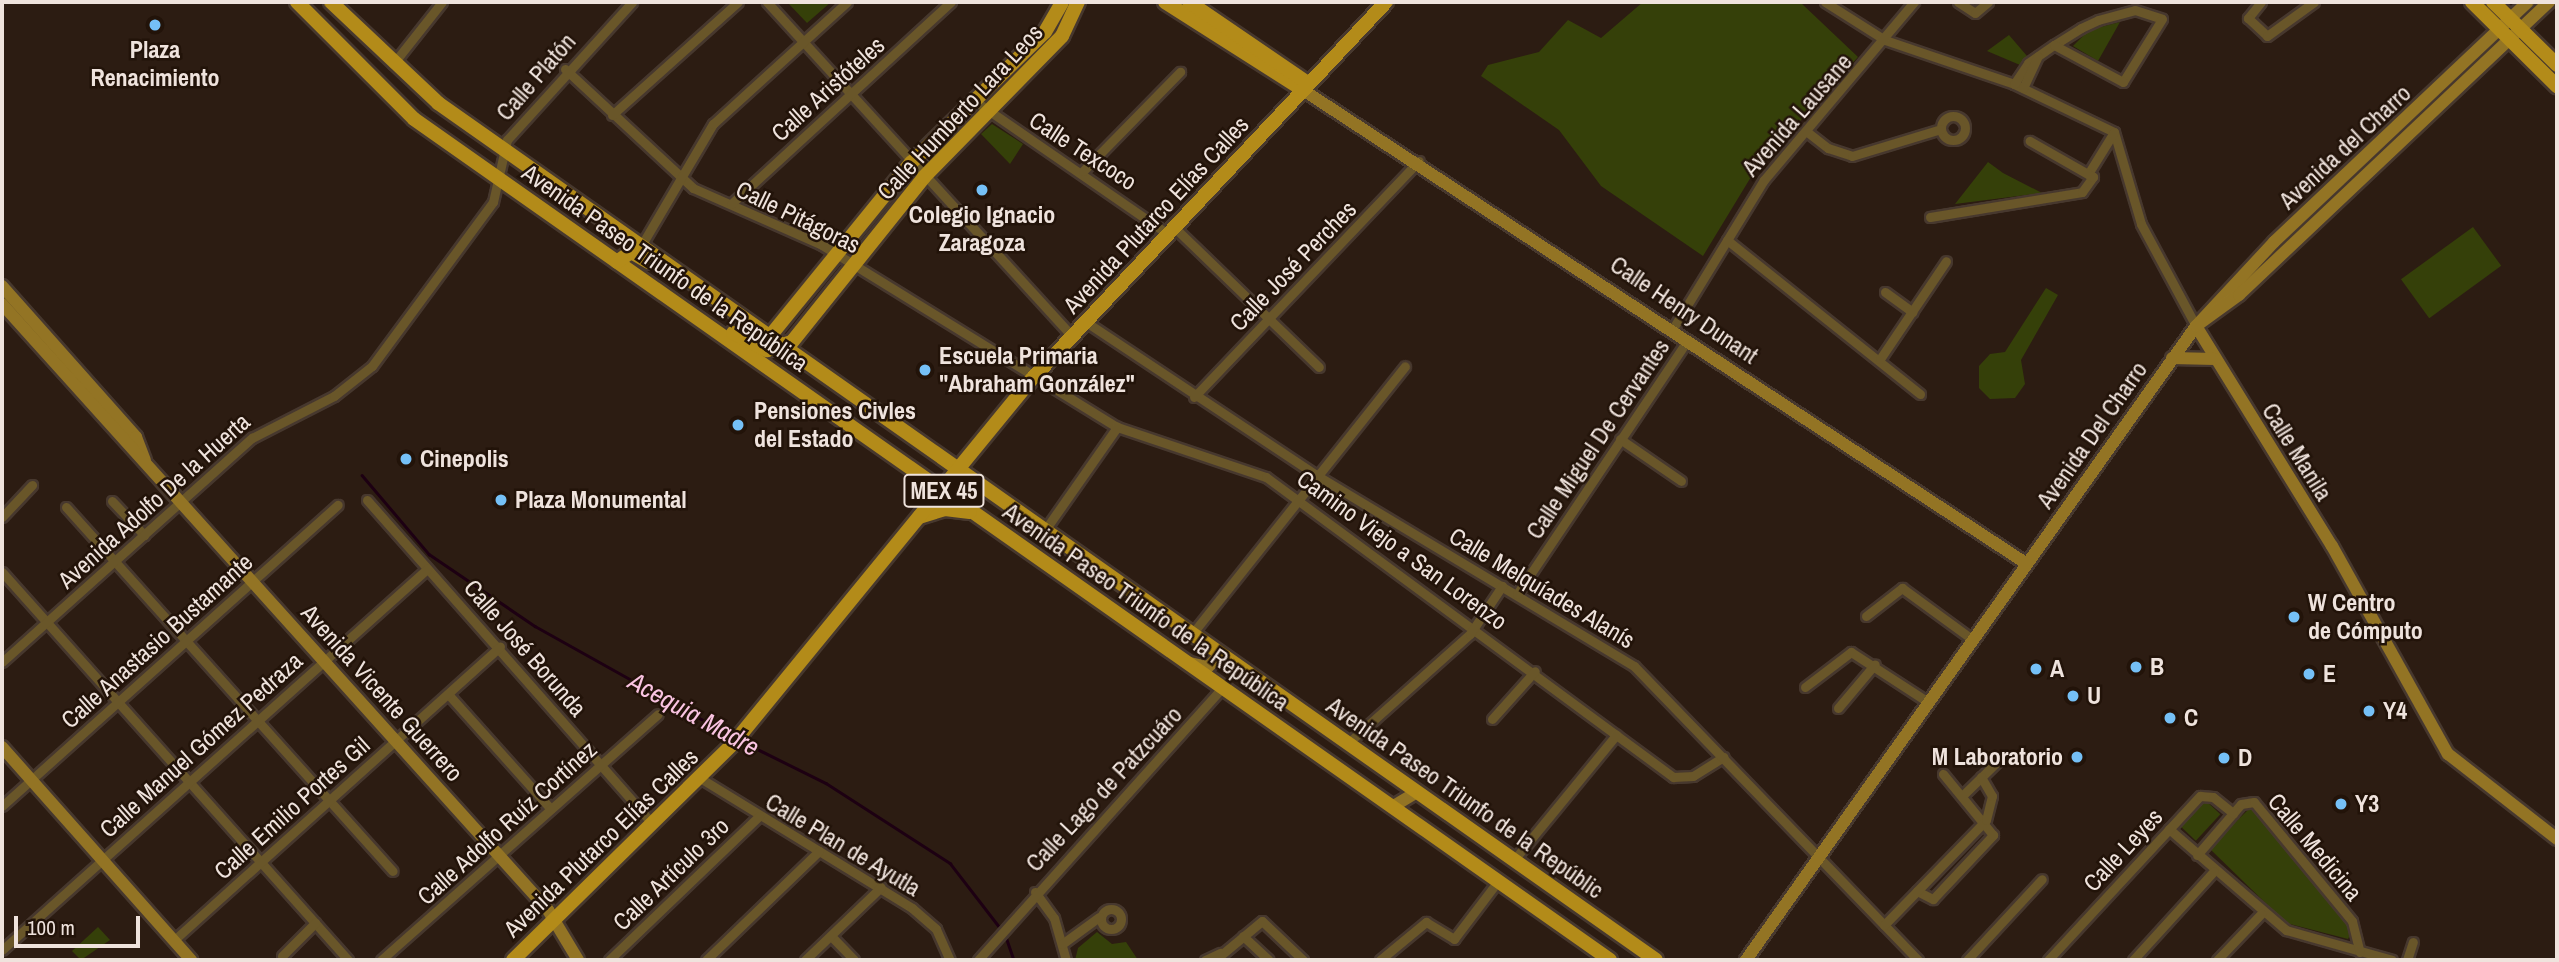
<!DOCTYPE html>
<html>
<head>
<meta charset="utf-8">
<style>
	body { margin:0 }
	#map { position:relative; width:2559px; height:962px; overflow:hidden; background:#2c1c12; font-family:"Archivo Narrow",sans-serif }
	div>[style] { position:absolute }
	[style*='--x'] { left:calc(var(--x)*1px); top:calc(var(--y)*1px); width:calc(var(--w)*1px); rotate:calc(var(--a)*1deg) }
	.green>* { inset:0; background:#354009; transform-origin:0 0 }
	.stream>* { height:2.5px; margin:-1.25px; padding:0 1.25px; transform-origin:1.25px; border-radius:1.25px; background:#1d0012 }
	.roads { filter:drop-shadow(2px 0 #47382e) drop-shadow(-2px 0 #47382e) drop-shadow(0 2px #47382e) drop-shadow(0 -2px #47382e) }
	.street>* { height:9px; margin:-4.5px; padding:0 4.5px; transform-origin:4.5px; border-radius:4.5px; background:#695629 }
	.street>.ring { margin:-4.5px; padding:0; box-sizing:content-box; background:none; border:9px solid #695629; border-radius:50% }
	.secondary>* { height:12px; margin:-6px; padding:0 6px; transform-origin:6px; border-radius:6px; background:#937424 }
	.primary>* { height:14px; margin:-7px; padding:0 7px; transform-origin:7px; border-radius:7px; background:#b38b19 }
	.dots>* { width:19px; height:19px; translate:-50% -50%; box-sizing:border-box; border:4px solid #221309; border-radius:50% }
	span { translate:-50% -50%; white-space:nowrap; text-align:center; line-height:1.15; -webkit-text-stroke:5px #221309; paint-order:stroke }
	.shield-label span { padding:2px 5px; background:#221309; border:2px solid; border-radius:5px; -webkit-text-stroke-width:0 }
	.shield-label { font-size:23px; color:#efe3dd; font-weight:700 }
	.poi-label { font-size:24px; color:#efe3dd; font-weight:700 }
	.left { translate:0 -50%; text-align:left }
	.right { translate:-100% -50%; text-align:right }
	.street-label { font-size:24px; color:#efe3dd }
	.water-label { font-size:26px; color:#fac4e2; font-style:italic }
	.frame { position:absolute; inset:0; border:4px solid #efe3dd; pointer-events:none }
	.scale { position:absolute; left:14px; top:916px; width:126px; height:32px; box-sizing:border-box; border:4px solid #efe3dd; border-top:0; padding-left:9px; font-size:21px; line-height:24px; white-space:nowrap; color:#efe3dd; -webkit-text-stroke:5px #221309; paint-order:stroke }
</style>
</head>
<body>
<div id="map">
	<div class="green">
		<i style="clip-path:polygon(787px 2px,831px 2px,807px 23px)"></i>
		<i style="clip-path:polygon(1643px 2px,1800px 2px,1858px 57px,1754px 172px,1703px 256px,1601px 186px,1559px 130px,1481px 76px,1488px 65px,1539px 52px,1568px 20px,1601px 38px)"></i>
		<i style="clip-path:polygon(2120px 22px,2098px 61px,2073px 46px,2089px 30px)"></i>
		<i style="clip-path:polygon(2009px 35px,2027px 56px,2020px 65px,1987px 51px)"></i>
		<i style="clip-path:polygon(992px 124px,1023px 144px,1010px 164px,981px 134px)"></i>
		<i style="clip-path:polygon(1988px 162px,2003px 173px,2042px 193px,1955px 204px)"></i>
		<i style="left:2473px;top:227px;width:48px;height:89px;rotate:54deg"></i>
		<i style="clip-path:polygon(2046px 288px,2058px 295px,2021px 360px,2025px 384px,2015px 398px,1990px 399px,1979px 388px,1979px 366px,1990px 354px,2005px 352px)"></i>
		<i style="left:2205px;top:800px;width:21px;height:36px;rotate:43deg"></i>
		<i style="clip-path:polygon(2251px 807px,2352px 931px,2348px 939px,2286px 923px,2209px 848px)"></i>
		<i style="clip-path:polygon(98px 927px,110px 940px,81px 960px,72px 951px)"></i>
		<i style="clip-path:polygon(1097px 932px,1112px 944px,1126px 942px,1138px 960px,1075px 960px,1078px 948px)"></i>
	</div>
	<div class="stream">
		<i style="--x:362;--y:475;--w:104;--a:49.7"></i>
		<i style="--x:429;--y:554;--w:128;--a:34.2"></i>
		<i style="--x:535;--y:626;--w:226;--a:29.2"></i>
		<i style="--x:741;--y:741;--w:95;--a:26.3"></i>
		<i style="--x:826;--y:783;--w:148;--a:32.8"></i>
		<i style="--x:950;--y:863;--w:83;--a:52.3"></i>
		<i style="--x:1005;--y:934;--w:28;--a:71"></i>
	</div>
	<div class="roads">
		<div class="street">
			<i style="--x:767;--y:2;--w:452;--a:47.6"></i>
			<i style="--x:1825;--y:2;--w:71;--a:32.3"></i>
			<i style="--x:1885;--y:40;--w:136;--a:18.8"></i>
			<i style="--x:2014;--y:84;--w:111;--a:25.6"></i>
			<i style="--x:2114;--y:132;--w:96;--a:73.6"></i>
			<i style="--x:2141;--y:224;--w:116;--a:61.7"></i>
			<i style="--x:1958;--y:2;--w:20;--a:33"></i>
			<i style="--x:1975;--y:13;--w:17;--a:-40"></i>
			<i style="--x:2261;--y:2;--w:21;--a:129"></i>
			<i style="--x:2248;--y:18;--w:26;--a:43"></i>
			<i style="--x:2267;--y:36;--w:58;--a:-35.9"></i>
			<i style="--x:393;--y:64;--w:79;--a:-51.7"></i>
			<i style="--x:565;--y:69;--w:175;--a:42.9"></i>
			<i style="--x:693;--y:188;--w:141;--a:23.8"></i>
			<i style="--x:822;--y:245;--w:347;--a:31.7"></i>
			<i style="--x:1117;--y:427;--w:157;--a:18.6"></i>
			<i style="--x:1266;--y:477;--w:506;--a:36.39"></i>
			<i style="--x:1673;--y:777;--w:20;--a:-3"></i>
			<i style="--x:1693;--y:776;--w:36;--a:-32"></i>
			<i style="--x:2014;--y:84;--w:25;--a:-56"></i>
			<i style="--x:2028;--y:63;--w:32;--a:-35"></i>
			<i style="--x:2054;--y:45;--w:32;--a:-32"></i>
			<i style="--x:2081;--y:28;--w:19;--a:-25"></i>
			<i style="--x:2098;--y:20;--w:38;--a:-15"></i>
			<i style="--x:2135;--y:10;--w:28;--a:18"></i>
			<i style="--x:2162;--y:19;--w:74;--a:121.8"></i>
			<i style="--x:2123;--y:82;--w:78;--a:-151.8"></i>
			<i style="--x:2023;--y:88;--w:35;--a:-65"></i>
			<i style="--x:975;--y:101;--w:236;--a:34.6"></i>
			<i style="--x:612;--y:115;--w:169;--a:-41.9"></i>
			<i class="ring" style="left:1941px;top:116px;width:15px;height:15px"></i>
			<i style="--x:1806;--y:131;--w:28;--a:38"></i>
			<i style="--x:1828;--y:148;--w:25;--a:18"></i>
			<i style="--x:1852;--y:156;--w:93;--a:-16.9"></i>
			<i style="--x:1083;--y:171;--w:139;--a:-45.6"></i>
			<i style="--x:2088;--y:174;--w:49;--a:-58.2"></i>
			<i style="--x:731;--y:204;--w:299;--a:-42.6"></i>
			<i style="--x:1930;--y:217;--w:154;--a:-9.3"></i>
			<i style="--x:2082;--y:192;--w:19;--a:-54"></i>
			<i style="--x:2093;--y:177;--w:73;--a:-150.3"></i>
			<i style="--x:1175;--y:228;--w:200;--a:44"></i>
			<i style="--x:1727;--y:240;--w:247;--a:38.6"></i>
			<i style="--x:641;--y:246;--w:142;--a:-59.5"></i>
			<i style="--x:713;--y:124;--w:181;--a:-42.3"></i>
			<i style="--x:1885;--y:292;--w:34;--a:36"></i>
			<i style="--x:1086;--y:322;--w:276;--a:33.6"></i>
			<i style="--x:1316;--y:475;--w:371;--a:31"></i>
			<i style="--x:1634;--y:666;--w:409;--a:46"></i>
			<i style="--x:1672;--y:330;--w:176;--a:-58.5"></i>
			<i style="--x:1764;--y:180;--w:233;--a:-49.9"></i>
			<i style="--x:1880;--y:359;--w:118;--a:-56"></i>
			<i style="--x:1194;--y:397;--w:326;--a:-46.4"></i>
			<i style="--x:1620;--y:439;--w:74;--a:34.5"></i>
			<i style="--x:367;--y:500;--w:432;--a:48.6"></i>
			<i style="--x:112;--y:501;--w:47;--a:46.7"></i>
			<i style="--x:66;--y:507;--w:489;--a:48.1"></i>
			<i style="--x:2;--y:517;--w:44;--a:-46.8"></i>
			<i style="--x:1045;--y:530;--w:126;--a:-55"></i>
			<i style="--x:2;--y:572;--w:520;--a:48.27"></i>
			<i style="--x:1517;--y:594;--w:306;--a:-56.1"></i>
			<i style="--x:1866;--y:616;--w:46;--a:-37.9"></i>
			<i style="--x:1902;--y:588;--w:88;--a:36.2"></i>
			<i style="--x:1192;--y:634;--w:342;--a:-51.5"></i>
			<i style="--x:2;--y:662;--w:336;--a:-41.9"></i>
			<i style="--x:252;--y:438;--w:92;--a:-27.1"></i>
			<i style="--x:334;--y:396;--w:48;--a:-38.3"></i>
			<i style="--x:372;--y:366;--w:204;--a:-53.6"></i>
			<i style="--x:493;--y:202;--w:64;--a:-77.3"></i>
			<i style="--x:507;--y:140;--w:186;--a:-47.8"></i>
			<i style="--x:1805;--y:687;--w:58;--a:-37.3"></i>
			<i style="--x:1851;--y:652;--w:92;--a:33"></i>
			<i style="--x:448;--y:694;--w:154;--a:48.2"></i>
			<i style="--x:1838;--y:708;--w:57;--a:-49.9"></i>
			<i style="--x:1492;--y:719;--w:64;--a:-48.1"></i>
			<i style="--x:1348;--y:743;--w:164;--a:-41.8"></i>
			<i style="--x:1470;--y:634;--w:58;--a:-56.3"></i>
			<i style="--x:700;--y:778;--w:249;--a:31.5"></i>
			<i style="--x:912;--y:908;--w:32;--a:41"></i>
			<i style="--x:936;--y:929;--w:34;--a:66"></i>
			<i style="--x:1963;--y:795;--w:53;--a:-44.2"></i>
			<i style="--x:2;--y:806;--w:451;--a:-41.9"></i>
			<i style="--x:2169;--y:829;--w:155;--a:40.8"></i>
			<i style="--x:2286;--y:930;--w:110;--a:15.8"></i>
			<i style="--x:2197;--y:855;--w:67;--a:-49.2"></i>
			<i style="--x:2241;--y:804;--w:13;--a:-9"></i>
			<i style="--x:2254;--y:802;--w:154;--a:50.5"></i>
			<i style="--x:2352;--y:921;--w:32;--a:76"></i>
			<i style="--x:1513;--y:861;--w:163;--a:-50.7"></i>
			<i style="--x:1917;--y:891;--w:18;--a:27"></i>
			<i style="--x:1933;--y:899;--w:88;--a:-46.8"></i>
			<i style="--x:1993;--y:835;--w:79;--a:-129.3"></i>
			<i style="--x:1035;--y:892;--w:32;--a:54"></i>
			<i style="--x:1054;--y:918;--w:44;--a:74.1"></i>
			<i class="ring" style="left:1101px;top:909px;width:11px;height:11px"></i>
			<i style="--x:1884;--y:925;--w:146;--a:-45.8"></i>
			<i style="--x:1986;--y:820;--w:25;--a:-76"></i>
			<i style="--x:1992;--y:796;--w:22;--a:-120"></i>
			<i style="--x:831;--y:936;--w:33;--a:46"></i>
			<i style="--x:1243;--y:936;--w:35;--a:43"></i>
			<i style="--x:173;--y:941;--w:440;--a:-42"></i>
			<i style="--x:1062;--y:944;--w:46;--a:-36.1"></i>
			<i style="--x:2;--y:950;--w:571;--a:-41.88"></i>
			<i style="--x:282;--y:956;--w:47;--a:-45"></i>
			<i style="--x:381;--y:960;--w:370;--a:-41.6"></i>
			<i style="--x:609;--y:960;--w:208;--a:-43.8"></i>
			<i style="--x:706;--y:960;--w:157;--a:-44"></i>
			<i style="--x:805;--y:960;--w:105;--a:-43.8"></i>
			<i style="--x:978;--y:960;--w:365;--a:-48.1"></i>
			<i style="--x:1205;--y:960;--w:17;--a:-25"></i>
			<i style="--x:1215;--y:960;--w:61;--a:-39.7"></i>
			<i style="--x:1262;--y:921;--w:57;--a:43.6"></i>
			<i style="--x:1380;--y:960;--w:60;--a:-39.6"></i>
			<i style="--x:1426;--y:922;--w:33;--a:31"></i>
			<i style="--x:1454;--y:939;--w:73;--a:-52.8"></i>
			<i style="--x:1967;--y:960;--w:110;--a:-47.2"></i>
			<i style="--x:2048;--y:960;--w:224;--a:-47.2"></i>
			<i style="--x:2200;--y:796;--w:13;--a:4"></i>
			<i style="--x:2213;--y:797;--w:26;--a:39"></i>
			<i style="--x:2133;--y:960;--w:120;--a:-47.7"></i>
			<i style="--x:2217;--y:960;--w:64;--a:-46.3"></i>
			<i style="--x:2407;--y:960;--w:19;--a:-72"></i>
		</div>
		<div class="secondary">
			<i style="--x:1303;--y:90;--w:865;--a:33.21"></i>
			<i style="--x:2;--y:286;--w:202;--a:48.4"></i>
			<i style="--x:136;--y:437;--w:25;--a:69"></i>
			<i style="--x:2;--y:304;--w:816;--a:47.98"></i>
			<i style="--x:548;--y:910;--w:58;--a:59"></i>
			<i style="--x:2196;--y:326;--w:259;--a:58.3"></i>
			<i style="--x:2332;--y:546;--w:238;--a:60.9"></i>
			<i style="--x:2448;--y:754;--w:138;--a:37.9"></i>
			<i style="--x:2196;--y:326;--w:115;--a:-47.1"></i>
			<i style="--x:2274;--y:242;--w:349;--a:-43.4"></i>
			<i style="--x:2172;--y:358;--w:43;--a:1.3"></i>
			<i style="--x:1190;--y:663;--w:18;--a:13"></i>
			<i style="--x:1208;--y:667;--w:18;--a:-45"></i>
			<i style="--x:2;--y:747;--w:285;--a:48.4"></i>
			<i style="--x:1392;--y:807;--w:29;--a:-31"></i>
			<i style="--x:1746;--y:960;--w:777;--a:-54.63"></i>
			<i style="--x:2196;--y:326;--w:53;--a:-35.8"></i>
			<i style="--x:2239;--y:295;--w:427;--a:-43.4"></i>
		</div>
		<div class="primary">
			<i style="--x:297;--y:2;--w:165;--a:45"></i>
			<i style="--x:414;--y:119;--w:1462;--a:35.11"></i>
			<i style="--x:331;--y:2;--w:147;--a:43.3"></i>
			<i style="--x:438;--y:103;--w:1489;--a:35.13"></i>
			<i style="--x:1165;--y:2;--w:164;--a:32.5"></i>
			<i style="--x:1189;--y:2;--w:145;--a:34.3"></i>
			<i style="--x:2472;--y:2;--w:120;--a:44.7"></i>
			<i style="--x:2493;--y:2;--w:90;--a:44.5"></i>
			<i style="--x:617;--y:262;--w:17;--a:-36"></i>
			<i style="--x:631;--y:252;--w:20;--a:30"></i>
			<i style="--x:733;--y:333;--w:38;--a:27"></i>
			<i style="--x:767;--y:350;--w:26;--a:-18"></i>
			<i style="--x:792;--y:342;--w:211;--a:-51.3"></i>
			<i style="--x:924;--y:177;--w:197;--a:-45.6"></i>
			<i style="--x:1062;--y:36;--w:38;--a:-65"></i>
			<i style="--x:771;--y:335;--w:222;--a:-50.9"></i>
			<i style="--x:911;--y:163;--w:187;--a:-44.4"></i>
			<i style="--x:1045;--y:32;--w:34;--a:-60"></i>
			<i style="--x:919;--y:517;--w:27;--a:-17"></i>
			<i style="--x:945;--y:509;--w:25;--a:7"></i>
			<i style="--x:513;--y:960;--w:308;--a:-44.5"></i>
			<i style="--x:733;--y:744;--w:472;--a:-50.7"></i>
			<i style="--x:1032;--y:379;--w:517;--a:-46.8"></i>
		</div>
	</div>
	<div class="dots">
		<i style="left:155px;top:25px;background:#75c0f6"></i>
		<i style="left:982px;top:190px;background:#75c0f6"></i>
		<i style="left:925px;top:370px;background:#75c0f6"></i>
		<i style="left:738px;top:425px;background:#75c0f6"></i>
		<i style="left:406px;top:459px;background:#75c0f6"></i>
		<i style="left:501px;top:500px;background:#75c0f6"></i>
		<i style="left:2294px;top:617px;background:#75c0f6"></i>
		<i style="left:2136px;top:667px;background:#75c0f6"></i>
		<i style="left:2036px;top:669px;background:#75c0f6"></i>
		<i style="left:2309px;top:674px;background:#75c0f6"></i>
		<i style="left:2073px;top:696px;background:#75c0f6"></i>
		<i style="left:2369px;top:711px;background:#75c0f6"></i>
		<i style="left:2170px;top:718px;background:#75c0f6"></i>
		<i style="left:2077px;top:757px;background:#75c0f6"></i>
		<i style="left:2224px;top:758px;background:#75c0f6"></i>
		<i style="left:2341px;top:804px;background:#75c0f6"></i>
	</div>
	<div class="shield-label">
		<span style="left:944px;top:491px">MEX 45</span>
	</div>
	<div class="poi-label">
		<span style="left:155px;top:64px">Plaza<br>Renacimiento</span>
		<span style="left:982px;top:229px">Colegio Ignacio<br>Zaragoza</span>
		<span class="left" style="left:939px;top:370px">Escuela Primaria<br>"Abraham González"</span>
		<span class="left" style="left:754px;top:425px">Pensiones Civles<br>del Estado</span>
		<span class="left" style="left:420px;top:459px">Cinepolis</span>
		<span class="left" style="left:515px;top:500px">Plaza Monumental</span>
		<span class="left" style="left:2308px;top:617px">W Centro<br>de Cómputo</span>
		<span class="left" style="left:2150px;top:667px">B</span>
		<span class="left" style="left:2050px;top:669px">A</span>
		<span class="left" style="left:2323px;top:674px">E</span>
		<span class="left" style="left:2087px;top:696px">U</span>
		<span class="left" style="left:2383px;top:711px">Y4</span>
		<span class="left" style="left:2184px;top:718px">C</span>
		<span class="right" style="left:2063px;top:757px">M Laboratorio</span>
		<span class="left" style="left:2238px;top:758px">D</span>
		<span class="left" style="left:2355px;top:804px">Y3</span>
	</div>
	<div class="street-label">
		<span style="left:536px;top:77px;rotate:-49deg">Calle Platón</span>
		<span style="left:828px;top:89px;rotate:-42deg">Calle Aristóteles</span>
		<span style="left:960px;top:112px;rotate:-47deg">Calle Humberto Lara Leos</span>
		<span style="left:1797px;top:115px;rotate:-49deg">Avenida Lausane</span>
		<span style="left:2345px;top:147px;rotate:-43deg">Avenida del Charro</span>
		<span style="left:1083px;top:151px;rotate:33deg">Calle Texcoco</span>
		<span style="left:1156px;top:215px;rotate:-47deg">Avenida Plutarco Elías Calles</span>
		<span style="left:798px;top:217px;rotate:26deg">Calle Pitágoras</span>
		<span style="left:1293px;top:266px;rotate:-46deg">Calle José Perches</span>
		<span style="left:665px;top:268px;rotate:35deg">Avenida Paseo Triunfo de la República</span>
		<span style="left:1684px;top:310px;rotate:34deg">Calle Henry Dunant</span>
		<span style="left:2092px;top:435px;rotate:-55deg">Avenida Del Charro</span>
		<span style="left:1598px;top:439px;rotate:-56deg">Calle Miguel De Cervantes</span>
		<span style="left:2297px;top:452px;rotate:58deg">Calle Manila</span>
		<span style="left:154px;top:501px;rotate:-42deg">Avenida Adolfo De la Huerta</span>
		<span style="left:1402px;top:550px;rotate:36deg">Camino Viejo a San Lorenzo</span>
		<span style="left:1542px;top:588px;rotate:31deg">Calle Melquíades Alanís</span>
		<span style="left:1146px;top:607px;rotate:35deg">Avenida Paseo Triunfo de la República</span>
		<span style="left:157px;top:641px;rotate:-42deg">Calle Anastasio Bustamante</span>
		<span style="left:525px;top:648px;rotate:49deg">Calle José Borunda</span>
		<span style="left:382px;top:693px;rotate:48deg">Avenida Vicente Guerrero</span>
		<span style="left:201px;top:745px;rotate:-42deg">Calle Manuel Gómez Pedraza</span>
		<span style="left:1104px;top:789px;rotate:-47deg">Calle Lago de Patzcuáro</span>
		<span style="left:1465px;top:798px;rotate:35deg">Avenida Paseo Triunfo de la Repúblic</span>
		<span style="left:292px;top:808px;rotate:-42deg">Calle Emilio Portes Gil</span>
		<span style="left:507px;top:823px;rotate:-42deg">Calle Adolfo Ruíz Cortínez</span>
		<span style="left:601px;top:843px;rotate:-44deg">Avenida Plutarco Elías Calles</span>
		<span style="left:843px;top:845px;rotate:31deg">Calle Plan de Ayutla</span>
		<span style="left:2315px;top:847px;rotate:50deg">Calle Medicina</span>
		<span style="left:2123px;top:850px;rotate:-47deg">Calle Leyes</span>
		<span style="left:671px;top:874px;rotate:-44deg">Calle Artículo 3ro</span>
	</div>
	<div class="water-label">
		<span style="left:694px;top:714px;rotate:29deg">Acequia Madre</span>
	</div>
	<div class="frame"></div>
	<div class="scale">100 m</div>
</div>
</body>
</html>
